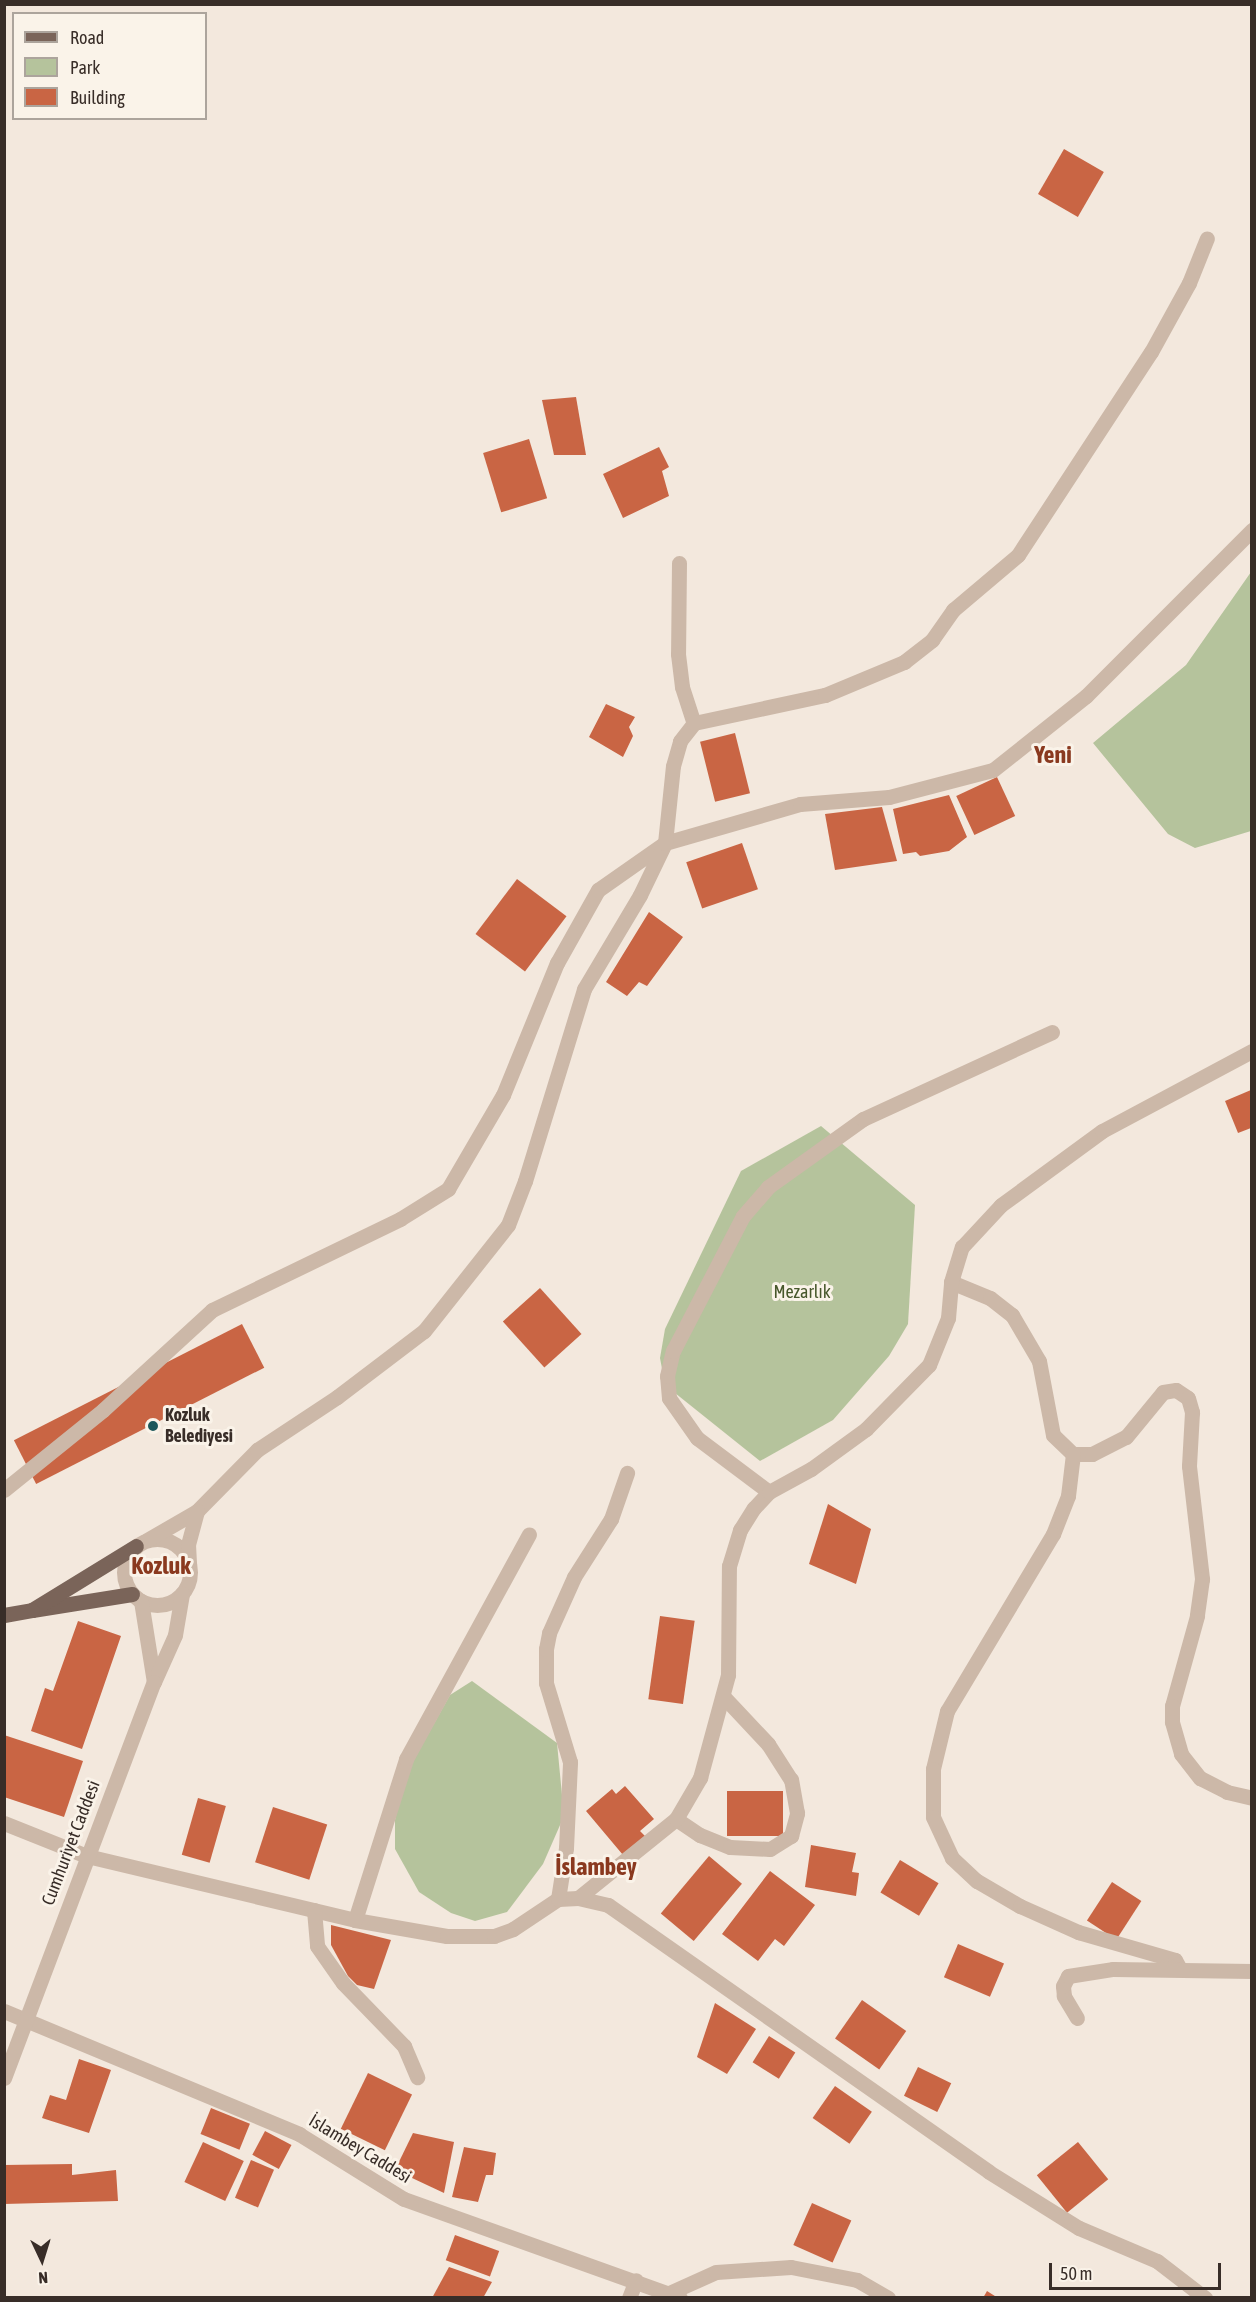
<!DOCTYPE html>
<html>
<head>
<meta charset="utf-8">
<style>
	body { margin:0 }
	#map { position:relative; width:1256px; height:2302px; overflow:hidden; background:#f3e8dd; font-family:"Asap Condensed",sans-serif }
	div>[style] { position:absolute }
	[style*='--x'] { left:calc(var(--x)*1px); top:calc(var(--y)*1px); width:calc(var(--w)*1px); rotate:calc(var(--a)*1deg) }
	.green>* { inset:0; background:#b5c39c }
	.building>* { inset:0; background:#c96544; transform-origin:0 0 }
	.minor>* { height:15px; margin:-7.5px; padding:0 7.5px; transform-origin:7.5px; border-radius:7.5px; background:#ccb8a8 }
	.minor>.ring { margin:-7.5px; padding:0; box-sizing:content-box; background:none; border:15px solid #ccb8a8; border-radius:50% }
	.major>* { height:15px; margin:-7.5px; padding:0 7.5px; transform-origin:7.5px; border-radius:7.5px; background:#7a6459 }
	.dots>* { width:16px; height:16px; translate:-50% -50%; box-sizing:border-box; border:3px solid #faf3e9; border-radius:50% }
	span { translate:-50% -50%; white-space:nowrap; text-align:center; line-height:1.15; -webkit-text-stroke:6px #faf3e9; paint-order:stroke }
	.park-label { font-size:18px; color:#47572b }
	.poi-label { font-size:18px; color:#382d28; font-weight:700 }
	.left { translate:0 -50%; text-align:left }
	.street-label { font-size:18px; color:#382d28 }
	.district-label { font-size:24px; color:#8a391f; font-weight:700 }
	.frame { position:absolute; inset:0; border:6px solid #382d28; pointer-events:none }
	.legend { position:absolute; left:12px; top:12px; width:195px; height:108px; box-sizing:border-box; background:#faf3e9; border:2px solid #aca49c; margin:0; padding:8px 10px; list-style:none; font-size:18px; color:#382d28 }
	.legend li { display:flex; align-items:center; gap:12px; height:30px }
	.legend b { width:30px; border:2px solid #aca49c }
	.north { position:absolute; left:12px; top:2230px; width:60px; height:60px; -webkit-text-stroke:4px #faf3e9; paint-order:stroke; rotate:176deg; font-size:16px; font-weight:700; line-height:24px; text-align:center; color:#382d28 }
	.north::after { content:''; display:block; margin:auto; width:21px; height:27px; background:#382d28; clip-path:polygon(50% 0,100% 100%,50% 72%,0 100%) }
	.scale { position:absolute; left:1049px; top:2263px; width:172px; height:27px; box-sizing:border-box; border:3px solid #382d28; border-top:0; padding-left:8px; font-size:18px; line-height:21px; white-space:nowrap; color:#382d28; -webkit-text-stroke:4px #faf3e9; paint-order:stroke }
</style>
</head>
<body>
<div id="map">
	<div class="green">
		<i style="clip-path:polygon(1251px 572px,1251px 831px,1195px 848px,1168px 834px,1093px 743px,1186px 665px)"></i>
		<i style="clip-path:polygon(821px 1126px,915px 1205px,908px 1324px,889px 1356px,833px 1420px,760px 1461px,665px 1385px,660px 1358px,665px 1329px,741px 1171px)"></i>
		<i style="clip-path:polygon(472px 1681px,557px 1743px,564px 1816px,543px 1864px,507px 1912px,475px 1921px,451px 1913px,419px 1892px,395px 1849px,395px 1820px,405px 1775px,450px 1695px)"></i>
	</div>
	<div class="building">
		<i style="left:1064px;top:149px;width:46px;height:52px;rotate:30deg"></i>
		<i style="clip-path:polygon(576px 397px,586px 455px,554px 455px,542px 400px)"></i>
		<i style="left:529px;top:439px;width:62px;height:48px;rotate:73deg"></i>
		<i style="clip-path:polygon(659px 447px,669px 467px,662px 471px,669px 496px,623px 518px,603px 474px)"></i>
		<i style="clip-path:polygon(606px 704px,635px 717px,629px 727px,633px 736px,623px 757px,589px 737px)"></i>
		<i style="left:735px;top:733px;width:62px;height:36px;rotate:76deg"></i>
		<i style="left:997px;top:777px;width:43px;height:45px;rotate:65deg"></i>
		<i style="clip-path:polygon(949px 795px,967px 837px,949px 851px,920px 856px,916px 852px,903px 854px,893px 809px)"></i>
		<i style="clip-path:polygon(882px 807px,897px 861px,835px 870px,825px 814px)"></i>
		<i style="left:742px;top:843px;width:49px;height:59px;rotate:71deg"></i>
		<i style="left:517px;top:879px;width:62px;height:69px;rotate:37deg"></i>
		<i style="clip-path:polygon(649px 912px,683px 937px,647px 986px,639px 982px,627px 996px,606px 982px)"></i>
		<i style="clip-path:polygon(1251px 1090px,1251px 1128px,1238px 1133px,1225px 1101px)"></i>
		<i style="left:540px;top:1288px;width:62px;height:50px;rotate:48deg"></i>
		<i style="left:242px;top:1324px;width:49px;height:256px;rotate:63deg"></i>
		<i style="clip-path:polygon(828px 1504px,871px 1529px,856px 1584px,809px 1564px)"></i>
		<i style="left:660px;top:1616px;width:35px;height:84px;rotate:8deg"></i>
		<i style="clip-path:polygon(78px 1621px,121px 1636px,82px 1749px,31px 1731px,45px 1688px,53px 1691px)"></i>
		<i style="clip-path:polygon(4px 1735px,83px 1761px,64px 1817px,4px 1797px)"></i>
		<i style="clip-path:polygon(625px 1786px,654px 1819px,640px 1831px,645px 1836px,623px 1855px,586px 1811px,612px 1789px,616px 1794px)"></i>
		<i style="left:783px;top:1791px;width:45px;height:56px;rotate:90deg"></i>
		<i style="left:198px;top:1798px;width:29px;height:59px;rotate:16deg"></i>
		<i style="left:273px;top:1807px;width:57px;height:58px;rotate:18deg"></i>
		<i style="clip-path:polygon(811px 1845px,856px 1853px,852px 1872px,859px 1873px,856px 1896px,805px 1887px)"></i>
		<i style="left:709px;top:1856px;width:43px;height:75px;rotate:40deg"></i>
		<i style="left:900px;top:1860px;width:45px;height:38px;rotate:31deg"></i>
		<i style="clip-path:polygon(770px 1871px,815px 1905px,784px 1946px,775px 1939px,758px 1961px,722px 1934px)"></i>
		<i style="left:1112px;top:1882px;width:35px;height:46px;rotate:33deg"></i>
		<i style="clip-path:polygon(331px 1925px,391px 1940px,374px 1989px,357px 1985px,348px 1976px,331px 1945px)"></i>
		<i style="left:958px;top:1944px;width:50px;height:36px;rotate:23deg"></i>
		<i style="left:862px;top:2000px;width:54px;height:47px;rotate:35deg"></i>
		<i style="clip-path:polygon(715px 2003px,756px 2029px,727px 2074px,697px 2057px)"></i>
		<i style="left:769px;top:2036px;width:31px;height:31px;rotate:32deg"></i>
		<i style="clip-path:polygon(79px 2059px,111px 2070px,89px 2133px,42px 2118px,50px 2095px,66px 2100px)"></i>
		<i style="left:918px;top:2067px;width:37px;height:32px;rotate:26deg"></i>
		<i style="left:368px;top:2073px;width:49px;height:62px;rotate:26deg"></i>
		<i style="left:835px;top:2086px;width:45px;height:39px;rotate:35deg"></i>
		<i style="left:211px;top:2108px;width:42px;height:28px;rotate:22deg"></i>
		<i style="left:265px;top:2131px;width:30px;height:27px;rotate:28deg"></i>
		<i style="clip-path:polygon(413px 2133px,454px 2142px,444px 2193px,395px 2170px)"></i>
		<i style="left:203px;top:2142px;width:45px;height:44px;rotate:25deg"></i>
		<i style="left:1078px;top:2142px;width:48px;height:53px;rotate:51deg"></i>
		<i style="clip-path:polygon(464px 2147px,496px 2153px,493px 2175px,486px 2175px,478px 2202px,452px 2197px)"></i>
		<i style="left:251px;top:2160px;width:25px;height:41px;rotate:23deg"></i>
		<i style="clip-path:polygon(72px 2164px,72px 2175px,116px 2170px,118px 2201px,4px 2204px,4px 2165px)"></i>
		<i style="left:812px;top:2203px;width:43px;height:46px;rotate:24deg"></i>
		<i style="left:455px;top:2235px;width:47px;height:27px;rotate:20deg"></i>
		<i style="clip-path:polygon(449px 2267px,492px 2282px,483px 2298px,432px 2298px)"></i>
		<i style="clip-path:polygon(987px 2291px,998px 2298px,983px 2298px)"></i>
	</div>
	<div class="minor">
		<i style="--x:679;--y:563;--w:91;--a:90.6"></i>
		<i style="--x:678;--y:654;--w:33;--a:83"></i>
		<i style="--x:682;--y:687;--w:38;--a:72"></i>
		<i style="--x:951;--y:1282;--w:42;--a:22.3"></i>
		<i style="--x:990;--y:1298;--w:28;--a:38"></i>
		<i style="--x:1012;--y:1315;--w:53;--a:59.6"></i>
		<i style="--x:1039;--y:1361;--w:75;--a:79.3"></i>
		<i style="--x:1053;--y:1435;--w:28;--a:44"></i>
		<i style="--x:1073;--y:1454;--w:19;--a:0"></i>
		<i style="--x:1092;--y:1454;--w:38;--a:-27"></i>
		<i style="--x:1126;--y:1437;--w:58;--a:-50.6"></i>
		<i style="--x:1163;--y:1392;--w:13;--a:-9"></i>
		<i style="--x:1176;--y:1390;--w:14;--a:34"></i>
		<i style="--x:1188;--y:1398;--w:15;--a:74"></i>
		<i style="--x:1192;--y:1412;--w:54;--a:93.2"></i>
		<i style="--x:1189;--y:1466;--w:114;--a:83.4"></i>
		<i style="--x:1202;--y:1579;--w:37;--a:98"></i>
		<i style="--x:1197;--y:1616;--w:93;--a:105.5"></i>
		<i style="--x:1172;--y:1706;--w:16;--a:90"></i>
		<i style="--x:1172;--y:1722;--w:33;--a:74"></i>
		<i style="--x:1181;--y:1754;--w:31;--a:52"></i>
		<i style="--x:1200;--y:1778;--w:30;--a:27"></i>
		<i style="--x:1227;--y:1792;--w:26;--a:13"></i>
		<i style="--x:1073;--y:1454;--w:42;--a:96.8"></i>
		<i style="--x:1068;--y:1496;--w:41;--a:111.5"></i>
		<i style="--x:1053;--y:1534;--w:206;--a:120.9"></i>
		<i style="--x:947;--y:1711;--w:60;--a:103.6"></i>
		<i style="--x:933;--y:1769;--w:48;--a:90"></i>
		<i style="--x:933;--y:1817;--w:45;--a:65.1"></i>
		<i style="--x:952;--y:1858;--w:34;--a:43"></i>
		<i style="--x:977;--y:1881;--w:50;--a:30.2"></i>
		<i style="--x:1020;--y:1906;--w:64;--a:24.1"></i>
		<i style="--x:1078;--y:1932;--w:101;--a:16.1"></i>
		<i style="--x:1175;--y:1960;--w:10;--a:61"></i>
		<i style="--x:4;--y:1490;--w:127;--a:-38.9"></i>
		<i style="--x:103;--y:1410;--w:148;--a:-42.5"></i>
		<i style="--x:212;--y:1310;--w:209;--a:-25.8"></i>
		<i style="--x:400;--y:1219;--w:57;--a:-32"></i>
		<i style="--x:448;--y:1189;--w:109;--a:-59.7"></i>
		<i style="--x:503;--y:1095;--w:143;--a:-67.8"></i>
		<i style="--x:557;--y:963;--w:84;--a:-60.7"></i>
		<i style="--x:598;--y:890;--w:82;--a:-35"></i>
		<i style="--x:665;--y:843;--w:141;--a:-16.1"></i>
		<i style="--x:800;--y:804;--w:89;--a:-4.5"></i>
		<i style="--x:889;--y:797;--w:107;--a:-14.6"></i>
		<i style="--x:993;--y:770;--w:119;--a:-38.5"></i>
		<i style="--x:1086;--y:696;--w:235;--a:-45"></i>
		<i style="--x:769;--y:1492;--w:90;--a:-143.1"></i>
		<i style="--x:697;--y:1438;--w:49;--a:-125"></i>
		<i style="--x:669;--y:1398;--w:22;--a:-95"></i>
		<i style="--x:667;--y:1376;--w:26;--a:-77"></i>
		<i style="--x:673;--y:1351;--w:152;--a:-62.6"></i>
		<i style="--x:743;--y:1216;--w:38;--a:-49"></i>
		<i style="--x:768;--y:1187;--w:117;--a:-35.6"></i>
		<i style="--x:863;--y:1119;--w:208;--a:-24.7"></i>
		<i style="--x:197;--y:1511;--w:86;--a:-45.5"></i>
		<i style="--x:257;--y:1450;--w:96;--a:-33.5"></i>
		<i style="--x:337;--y:1397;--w:109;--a:-37.2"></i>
		<i style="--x:424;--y:1331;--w:135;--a:-51.6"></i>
		<i style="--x:508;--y:1225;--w:47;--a:-68.9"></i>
		<i style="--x:525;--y:1181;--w:201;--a:-72.9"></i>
		<i style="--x:584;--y:989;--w:109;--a:-59.2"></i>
		<i style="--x:640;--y:895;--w:58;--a:-64.3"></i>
		<i style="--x:665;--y:843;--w:77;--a:-84.1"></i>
		<i style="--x:673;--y:766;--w:26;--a:-74"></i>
		<i style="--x:680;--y:741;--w:23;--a:-52"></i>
		<i style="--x:694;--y:723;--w:134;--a:-12.1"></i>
		<i style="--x:825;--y:695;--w:86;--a:-22.7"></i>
		<i style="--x:904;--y:662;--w:36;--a:-38"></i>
		<i style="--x:932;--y:640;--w:37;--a:-55"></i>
		<i style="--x:953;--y:610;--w:85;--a:-40.2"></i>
		<i style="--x:1018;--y:555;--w:243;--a:-56.8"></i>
		<i style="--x:1151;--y:352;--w:79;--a:-61.2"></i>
		<i style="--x:1189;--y:283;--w:48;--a:-68.2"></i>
		<i class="ring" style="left:124px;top:1539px;width:51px;height:51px"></i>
		<i style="--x:147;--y:1540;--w:58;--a:-30.1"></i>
		<i style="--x:197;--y:1511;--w:34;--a:105"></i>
		<i style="--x:188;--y:1544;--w:19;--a:87"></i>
		<i style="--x:141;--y:1601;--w:82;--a:80.9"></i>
		<i style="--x:154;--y:1682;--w:51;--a:-65.9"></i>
		<i style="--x:175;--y:1635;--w:42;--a:-80.3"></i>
		<i style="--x:676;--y:1819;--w:29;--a:34"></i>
		<i style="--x:700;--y:1835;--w:32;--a:22"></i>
		<i style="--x:730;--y:1847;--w:40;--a:2.9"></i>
		<i style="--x:770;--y:1849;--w:25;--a:-32"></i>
		<i style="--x:791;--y:1836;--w:24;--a:-75"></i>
		<i style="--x:797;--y:1813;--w:34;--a:-100"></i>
		<i style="--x:791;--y:1780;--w:43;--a:-122.6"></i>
		<i style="--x:768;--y:1744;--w:66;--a:-133.2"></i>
		<i style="--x:4;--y:1823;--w:89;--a:21.7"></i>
		<i style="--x:87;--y:1856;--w:276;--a:13.4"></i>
		<i style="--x:355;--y:1920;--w:93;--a:9.9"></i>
		<i style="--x:447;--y:1936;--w:47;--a:0"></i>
		<i style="--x:494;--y:1936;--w:20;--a:-20"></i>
		<i style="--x:513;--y:1929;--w:54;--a:-33.7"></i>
		<i style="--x:558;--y:1899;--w:20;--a:-3"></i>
		<i style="--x:578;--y:1898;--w:31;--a:13"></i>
		<i style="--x:608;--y:1905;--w:465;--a:35"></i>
		<i style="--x:989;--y:2172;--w:106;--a:31.9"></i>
		<i style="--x:1079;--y:2228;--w:85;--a:22.9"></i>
		<i style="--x:1157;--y:2261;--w:61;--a:37.6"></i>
		<i style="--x:578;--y:1898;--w:126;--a:-38.9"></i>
		<i style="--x:676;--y:1819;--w:48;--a:-59.7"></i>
		<i style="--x:700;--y:1778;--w:107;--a:-74.8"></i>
		<i style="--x:728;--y:1675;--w:109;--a:-89.5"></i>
		<i style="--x:729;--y:1566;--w:38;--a:-73"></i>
		<i style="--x:740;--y:1530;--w:26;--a:-58"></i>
		<i style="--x:754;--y:1508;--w:22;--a:-47"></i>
		<i style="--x:769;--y:1492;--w:48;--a:-28.7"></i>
		<i style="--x:811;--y:1469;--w:68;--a:-36"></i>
		<i style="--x:866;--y:1429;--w:90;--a:-45.5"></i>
		<i style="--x:929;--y:1365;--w:51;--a:-68"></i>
		<i style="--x:948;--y:1318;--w:36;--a:-85"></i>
		<i style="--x:951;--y:1282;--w:37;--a:-73"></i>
		<i style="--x:962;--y:1247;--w:57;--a:-47.1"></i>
		<i style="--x:1001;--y:1205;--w:125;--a:-36.2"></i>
		<i style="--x:1102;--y:1131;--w:170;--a:-28.1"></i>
		<i style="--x:558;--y:1899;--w:52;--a:-81.1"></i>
		<i style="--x:566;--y:1848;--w:86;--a:-87.3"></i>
		<i style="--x:570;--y:1762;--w:83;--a:-106.9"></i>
		<i style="--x:546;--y:1683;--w:34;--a:-90"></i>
		<i style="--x:546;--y:1649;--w:16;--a:-79"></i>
		<i style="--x:549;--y:1633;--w:61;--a:-65.9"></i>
		<i style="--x:574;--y:1577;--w:69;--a:-57.5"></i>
		<i style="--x:611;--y:1519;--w:49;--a:-70.8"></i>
		<i style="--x:314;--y:1910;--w:36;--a:85"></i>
		<i style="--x:317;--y:1946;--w:45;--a:54.9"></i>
		<i style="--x:343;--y:1983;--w:88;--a:45.9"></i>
		<i style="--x:404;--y:2046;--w:34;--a:67"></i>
		<i style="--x:355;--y:1920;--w:169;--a:-72.4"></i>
		<i style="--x:406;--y:1759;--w:256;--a:-61.3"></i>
		<i style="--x:4;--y:2011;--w:320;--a:22.6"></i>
		<i style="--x:299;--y:2134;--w:123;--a:31.8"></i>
		<i style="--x:404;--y:2199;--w:293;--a:19.7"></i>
		<i style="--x:1077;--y:2018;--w:26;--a:-121"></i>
		<i style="--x:1064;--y:1996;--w:10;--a:-96"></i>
		<i style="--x:1063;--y:1986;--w:11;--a:-63"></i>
		<i style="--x:1068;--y:1976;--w:46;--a:-8.8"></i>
		<i style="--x:1113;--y:1969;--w:139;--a:0.8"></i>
		<i style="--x:4;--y:2078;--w:423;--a:-69.3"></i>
		<i style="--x:669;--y:2293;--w:51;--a:-24.1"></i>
		<i style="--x:716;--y:2272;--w:75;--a:-3.8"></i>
		<i style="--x:791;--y:2267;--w:67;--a:11.1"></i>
		<i style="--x:857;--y:2280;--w:36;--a:30"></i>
		<i style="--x:629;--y:2298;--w:19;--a:-69"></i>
	</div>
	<div class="major">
		<i style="--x:132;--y:1594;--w:101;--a:170.9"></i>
		<i style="--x:32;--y:1610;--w:122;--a:-31.6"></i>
		<i style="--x:4;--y:1615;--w:28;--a:-10"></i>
	</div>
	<div class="dots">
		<i style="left:153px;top:1426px;background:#1c575b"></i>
	</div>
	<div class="park-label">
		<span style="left:802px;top:1292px">Mezarlık</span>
	</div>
	<div class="poi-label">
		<span class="left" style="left:165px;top:1426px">Kozluk<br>Belediyesi</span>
	</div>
	<div class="street-label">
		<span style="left:71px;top:1843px;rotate:-69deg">Cumhuriyet Caddesi</span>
		<span style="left:360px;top:2149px;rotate:31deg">İslambey Caddesi</span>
	</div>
	<div class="district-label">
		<span style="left:1053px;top:755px">Yeni</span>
		<span style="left:161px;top:1566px">Kozluk</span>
		<span style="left:596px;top:1867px">İslambey</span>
	</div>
	<div class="frame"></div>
	<ul class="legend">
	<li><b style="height:8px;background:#7a6459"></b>Road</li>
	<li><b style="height:16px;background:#b5c39c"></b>Park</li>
	<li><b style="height:16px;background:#c96544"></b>Building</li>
	</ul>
	<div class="north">N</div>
	<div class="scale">50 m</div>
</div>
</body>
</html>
